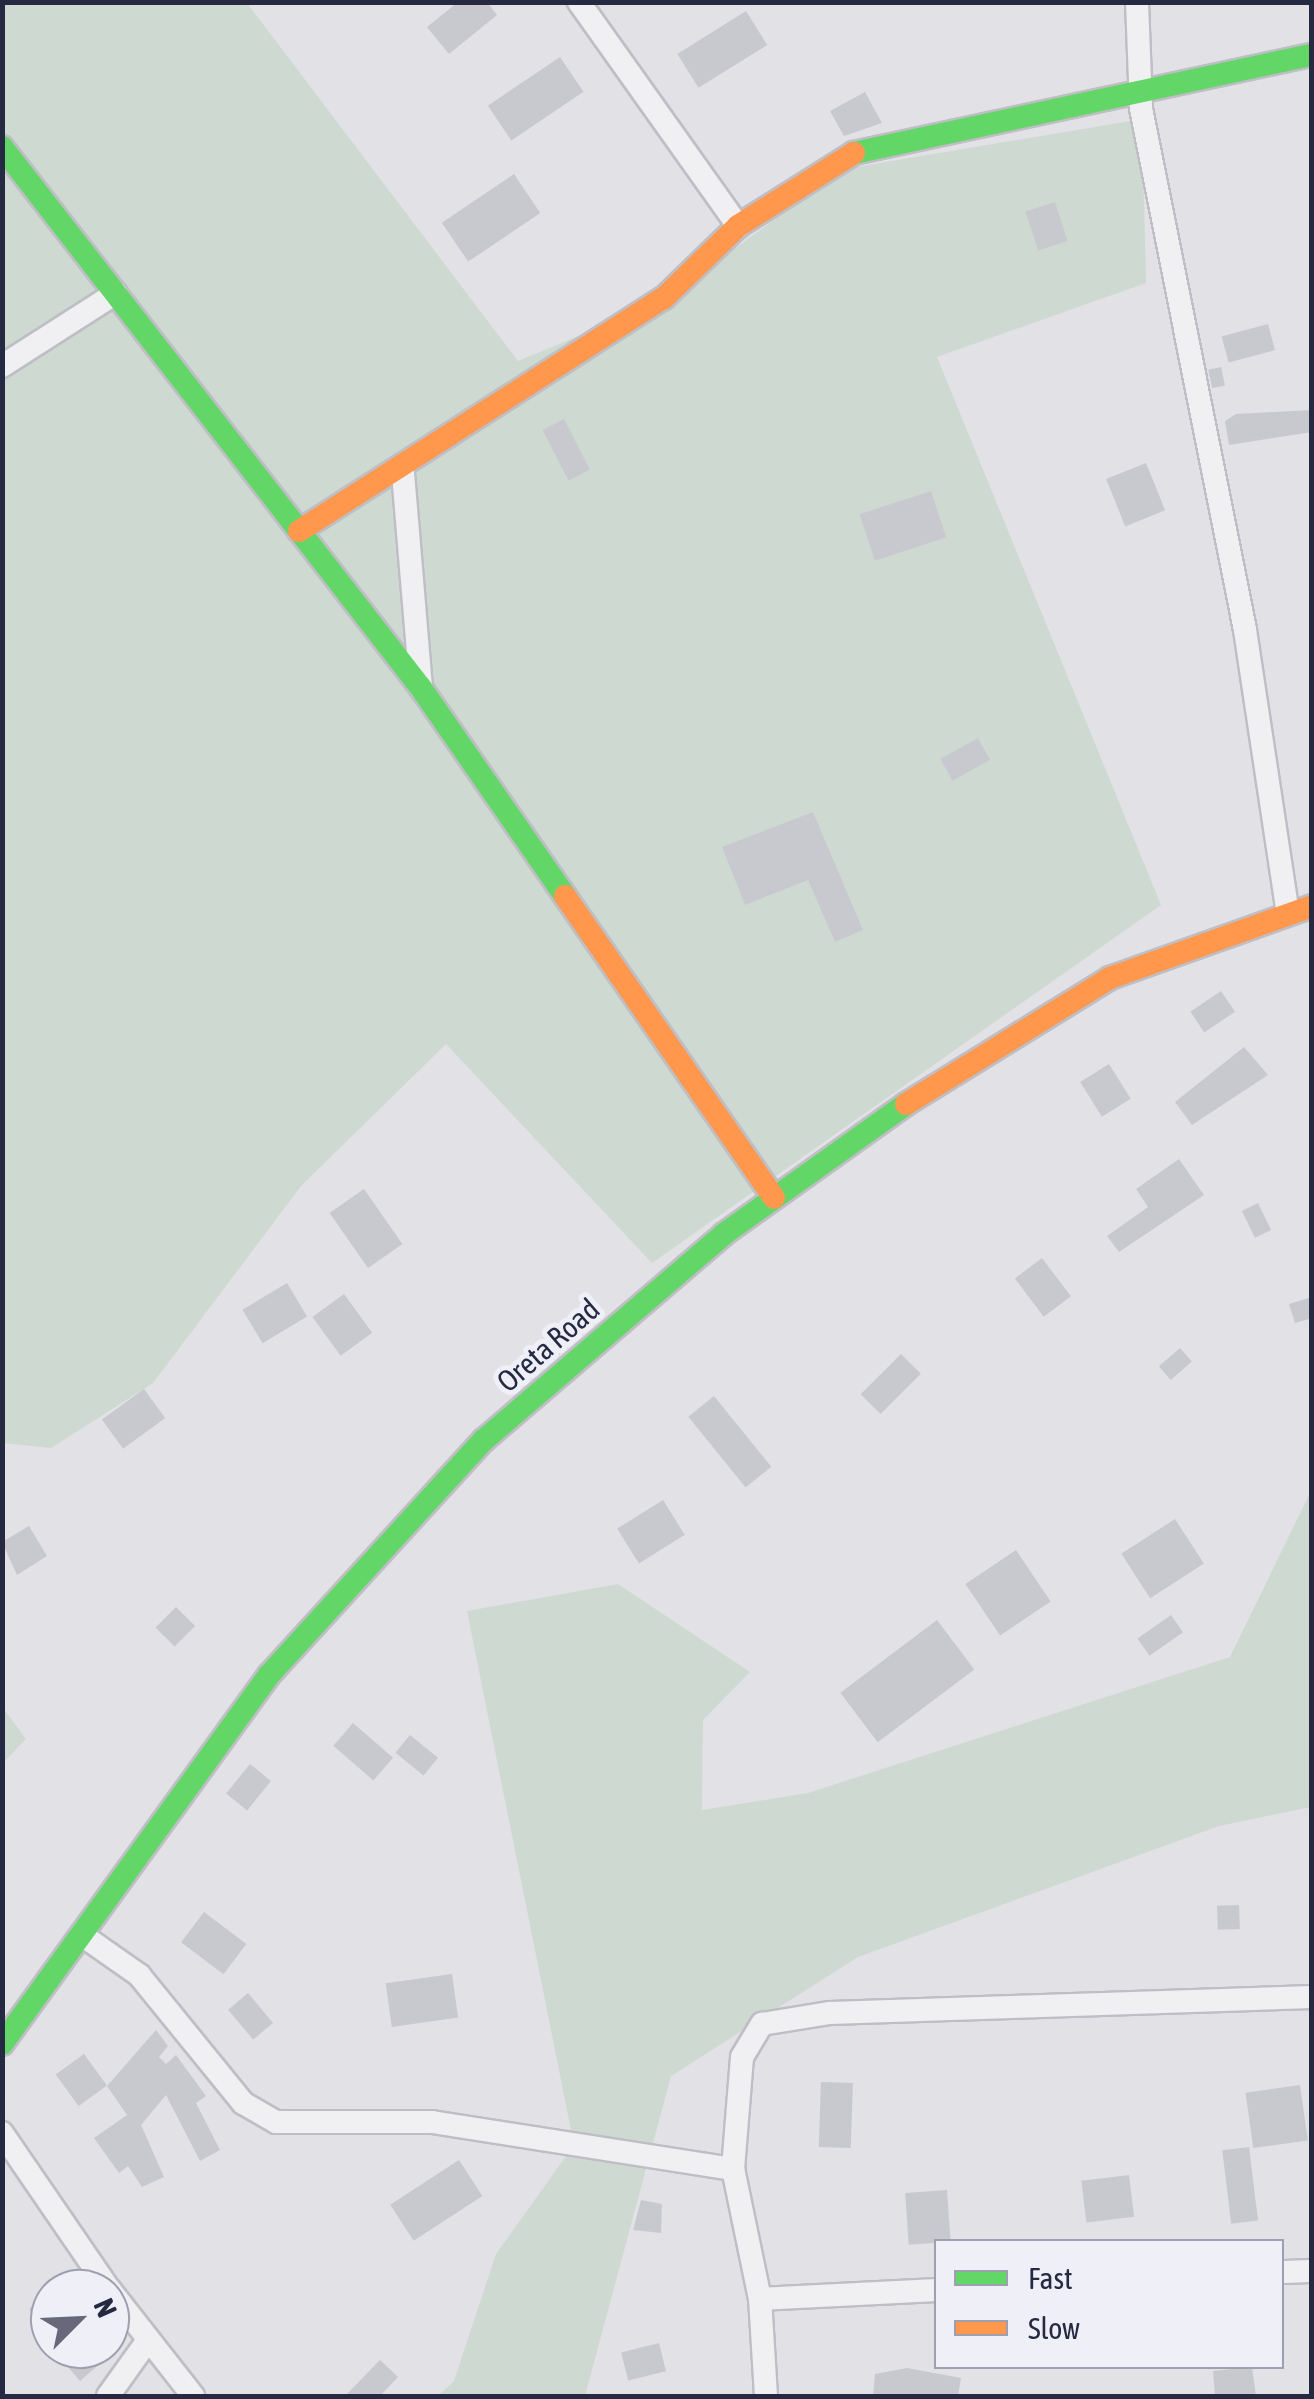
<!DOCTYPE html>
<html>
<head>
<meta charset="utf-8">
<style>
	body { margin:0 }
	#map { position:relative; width:1314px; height:2399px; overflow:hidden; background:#e1e1e6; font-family:"Asap Condensed",sans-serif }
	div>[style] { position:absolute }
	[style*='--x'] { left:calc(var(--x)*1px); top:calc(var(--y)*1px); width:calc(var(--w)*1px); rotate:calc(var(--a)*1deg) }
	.green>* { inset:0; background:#cedad1 }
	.building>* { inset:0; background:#c8c9cf; transform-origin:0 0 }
	.roads { filter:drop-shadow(2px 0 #bebec4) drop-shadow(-2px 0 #bebec4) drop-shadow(0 2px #bebec4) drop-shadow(0 -2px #bebec4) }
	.street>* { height:22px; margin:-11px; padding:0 11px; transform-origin:11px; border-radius:11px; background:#f0f0f3 }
	.fast>* { height:22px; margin:-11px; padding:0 11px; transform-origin:11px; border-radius:11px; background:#63d668 }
	.slow>* { height:22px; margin:-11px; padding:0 11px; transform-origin:11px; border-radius:11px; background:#ff974d }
	span { translate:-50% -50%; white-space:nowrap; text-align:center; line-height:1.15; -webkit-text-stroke:10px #eeeff7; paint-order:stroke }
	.street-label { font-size:30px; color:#262942 }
	.frame { position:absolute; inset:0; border:5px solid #262942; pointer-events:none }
	.legend { position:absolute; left:934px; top:2239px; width:350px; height:130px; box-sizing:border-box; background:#eeeff7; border:2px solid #9ea0af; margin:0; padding:12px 18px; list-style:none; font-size:30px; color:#262942 }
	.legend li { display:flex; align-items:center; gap:20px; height:50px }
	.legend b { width:50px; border:2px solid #9ea0af }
	.north { position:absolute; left:30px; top:2269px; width:100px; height:100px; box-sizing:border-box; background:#eeeff7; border:2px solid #9ea0af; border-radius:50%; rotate:66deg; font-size:28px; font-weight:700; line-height:40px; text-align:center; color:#262942 }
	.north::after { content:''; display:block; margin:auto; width:35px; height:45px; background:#67697b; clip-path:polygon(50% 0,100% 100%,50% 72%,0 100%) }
</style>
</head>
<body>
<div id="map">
	<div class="green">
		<i style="clip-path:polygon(3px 3px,247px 3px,518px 361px,663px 301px,844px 169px,1142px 119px,1146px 283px,937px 357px,1161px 905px,652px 1263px,446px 1044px,301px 1186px,153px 1383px,51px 1448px,3px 1443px)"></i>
		<i style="clip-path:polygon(1311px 1491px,1311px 1807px,1219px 1826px,858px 1957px,671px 2076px,585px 2396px,438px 2396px,454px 2381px,496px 2254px,574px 2145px,467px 1611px,618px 1584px,750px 1672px,703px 1720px,702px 1810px,808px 1793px,1230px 1657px)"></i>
		<i style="clip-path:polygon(3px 1708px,26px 1739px,3px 1763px,2px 1708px)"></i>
	</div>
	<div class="building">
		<i style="clip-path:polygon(458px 2px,487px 2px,497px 15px,449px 54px,427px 27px)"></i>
		<i style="left:746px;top:11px;width:40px;height:81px;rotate:58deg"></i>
		<i style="left:560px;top:57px;width:42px;height:87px;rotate:56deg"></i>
		<i style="clip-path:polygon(865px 92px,882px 123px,844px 136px,830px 111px)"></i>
		<i style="left:514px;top:174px;width:47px;height:87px;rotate:56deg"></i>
		<i style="left:1055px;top:202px;width:41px;height:31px;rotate:72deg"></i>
		<i style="left:1268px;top:324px;width:27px;height:48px;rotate:75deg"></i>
		<i style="left:1221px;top:367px;width:19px;height:13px;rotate:78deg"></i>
		<i style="clip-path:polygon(1312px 410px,1312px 432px,1229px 445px,1225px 421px,1236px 414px)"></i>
		<i style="left:564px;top:419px;width:57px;height:24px;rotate:63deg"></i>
		<i style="left:1146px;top:463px;width:51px;height:43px;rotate:68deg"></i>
		<i style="left:931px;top:491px;width:49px;height:75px;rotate:72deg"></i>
		<i style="left:978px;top:738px;width:25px;height:43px;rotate:61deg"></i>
		<i style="clip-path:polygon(813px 812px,863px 930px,835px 942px,808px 880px,745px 905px,722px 847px)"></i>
		<i style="left:1221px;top:991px;width:25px;height:37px;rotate:56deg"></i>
		<i style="clip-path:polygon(1244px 1047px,1268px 1075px,1192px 1125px,1175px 1102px)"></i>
		<i style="left:1109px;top:1064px;width:41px;height:34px;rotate:58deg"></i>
		<i style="clip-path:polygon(1179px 1159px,1204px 1195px,1119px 1252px,1107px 1236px,1148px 1207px,1136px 1189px)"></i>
		<i style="left:364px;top:1189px;width:67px;height:42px;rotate:55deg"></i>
		<i style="left:1258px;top:1203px;width:30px;height:18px;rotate:64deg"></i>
		<i style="left:1042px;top:1258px;width:48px;height:34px;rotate:53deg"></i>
		<i style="left:287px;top:1283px;width:39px;height:52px;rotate:59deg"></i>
		<i style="left:344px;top:1294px;width:48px;height:39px;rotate:54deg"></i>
		<i style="clip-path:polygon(1312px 1297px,1312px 1318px,1295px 1323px,1289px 1304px)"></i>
		<i style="left:1180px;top:1348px;width:18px;height:28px;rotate:49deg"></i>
		<i style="left:901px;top:1354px;width:28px;height:57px;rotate:45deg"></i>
		<i style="left:144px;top:1389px;width:36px;height:52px;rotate:54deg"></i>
		<i style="left:714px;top:1396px;width:91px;height:33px;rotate:51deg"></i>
		<i style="left:663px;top:1500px;width:41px;height:54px;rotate:58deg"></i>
		<i style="left:1175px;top:1519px;width:53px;height:64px;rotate:57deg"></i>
		<i style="clip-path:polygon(29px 1526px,47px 1556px,17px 1575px,2px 1542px)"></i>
		<i style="left:1016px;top:1550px;width:62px;height:61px;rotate:56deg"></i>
		<i style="left:176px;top:1607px;width:27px;height:29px;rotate:45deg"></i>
		<i style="left:1171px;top:1615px;width:21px;height:41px;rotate:55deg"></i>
		<i style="left:937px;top:1620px;width:62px;height:121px;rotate:53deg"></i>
		<i style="left:353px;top:1723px;width:53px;height:30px;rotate:41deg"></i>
		<i style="left:410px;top:1735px;width:36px;height:23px;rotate:39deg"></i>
		<i style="left:250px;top:1764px;width:27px;height:38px;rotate:39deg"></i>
		<i style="left:1239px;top:1905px;width:24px;height:22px;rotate:88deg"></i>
		<i style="left:204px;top:1912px;width:53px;height:38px;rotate:37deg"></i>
		<i style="left:452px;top:1974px;width:44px;height:67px;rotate:82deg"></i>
		<i style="left:248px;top:1993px;width:39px;height:26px;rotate:50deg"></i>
		<i style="clip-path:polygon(156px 2030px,168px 2046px,159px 2057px,166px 2064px,176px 2055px,206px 2096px,196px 2103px,220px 2150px,200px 2161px,166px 2095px,141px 2125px,164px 2177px,142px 2187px,128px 2166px,119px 2173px,94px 2138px,127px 2115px,107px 2086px)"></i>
		<i style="left:84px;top:2054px;width:39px;height:35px;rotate:54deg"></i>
		<i style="left:821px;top:2082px;width:32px;height:65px;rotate:2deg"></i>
		<i style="left:1300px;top:2085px;width:56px;height:55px;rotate:82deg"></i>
		<i style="left:1249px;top:2147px;width:74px;height:27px;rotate:83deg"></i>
		<i style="left:459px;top:2160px;width:43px;height:82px;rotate:57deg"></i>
		<i style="left:1129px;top:2175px;width:42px;height:48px;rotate:83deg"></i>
		<i style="left:947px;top:2190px;width:52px;height:42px;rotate:86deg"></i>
		<i style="clip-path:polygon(641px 2200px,662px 2204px,661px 2233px,633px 2230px)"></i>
		<i style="clip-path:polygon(50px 2290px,50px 2333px,29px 2309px)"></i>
		<i style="left:659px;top:2343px;width:29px;height:39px;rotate:76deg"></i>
		<i style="clip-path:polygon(52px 2349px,117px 2349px,80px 2381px)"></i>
		<i style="clip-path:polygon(380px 2360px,398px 2377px,380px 2396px,345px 2396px)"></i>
		<i style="clip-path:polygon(1252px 2367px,1256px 2396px,1215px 2396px,1213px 2371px)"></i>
		<i style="clip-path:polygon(907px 2368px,961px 2378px,958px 2396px,873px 2396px,875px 2374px)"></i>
	</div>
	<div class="roads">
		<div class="street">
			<i style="--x:579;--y:2;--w:275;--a:54.6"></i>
			<i style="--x:1137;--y:2;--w:106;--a:87.8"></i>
			<i style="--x:1141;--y:108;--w:532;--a:78.73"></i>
			<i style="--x:1245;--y:630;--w:287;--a:81.4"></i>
			<i style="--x:2;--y:366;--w:135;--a:-32.6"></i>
			<i style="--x:403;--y:473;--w:216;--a:85.2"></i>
			<i style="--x:82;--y:1935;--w:70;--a:35.1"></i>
			<i style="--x:139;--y:1975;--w:165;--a:50.9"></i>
			<i style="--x:243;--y:2103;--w:38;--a:30"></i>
			<i style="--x:276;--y:2122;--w:156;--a:0"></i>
			<i style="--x:432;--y:2122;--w:305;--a:8.9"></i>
			<i style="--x:2;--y:2133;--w:189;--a:55.6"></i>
			<i style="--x:1282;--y:2272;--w:30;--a:-2"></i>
			<i style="--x:110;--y:2290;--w:135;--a:51.9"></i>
			<i style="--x:760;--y:2299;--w:176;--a:-2.9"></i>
			<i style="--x:108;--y:2396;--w:65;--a:-54.4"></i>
			<i style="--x:766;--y:2396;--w:97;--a:-93.5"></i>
			<i style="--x:760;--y:2299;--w:133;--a:-101.7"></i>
			<i style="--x:733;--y:2169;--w:112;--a:-85.4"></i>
			<i style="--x:742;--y:2057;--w:39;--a:-59"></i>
			<i style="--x:762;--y:2024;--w:69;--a:-9.2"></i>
			<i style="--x:830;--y:2013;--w:482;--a:-1.9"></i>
		</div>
		<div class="fast">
			<i style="--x:2;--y:147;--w:684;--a:52.24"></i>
			<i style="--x:421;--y:688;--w:253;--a:55.3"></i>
			<i style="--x:854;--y:153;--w:468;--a:-12.1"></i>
			<i style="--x:2;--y:2044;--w:457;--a:-54.1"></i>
			<i style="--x:270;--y:1674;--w:317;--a:-47.6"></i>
			<i style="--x:484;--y:1440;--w:316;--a:-40.6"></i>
			<i style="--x:724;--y:1234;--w:224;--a:-35.5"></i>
		</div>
		<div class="slow">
			<i style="--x:299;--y:531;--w:433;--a:-32.6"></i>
			<i style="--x:664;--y:298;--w:103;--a:-44.2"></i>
			<i style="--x:738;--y:226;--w:137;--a:-32.2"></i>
			<i style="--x:565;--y:896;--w:367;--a:55.3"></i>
			<i style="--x:906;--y:1104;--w:240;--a:-31.7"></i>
			<i style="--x:1110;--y:978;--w:214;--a:-19.6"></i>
		</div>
	</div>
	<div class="street-label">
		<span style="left:548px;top:1345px;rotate:-41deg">Oreta Road</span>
	</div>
	<div class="frame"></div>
	<ul class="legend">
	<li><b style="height:12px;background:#63d668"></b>Fast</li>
	<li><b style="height:12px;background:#ff974d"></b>Slow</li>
	</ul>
	<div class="north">N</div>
</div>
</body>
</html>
